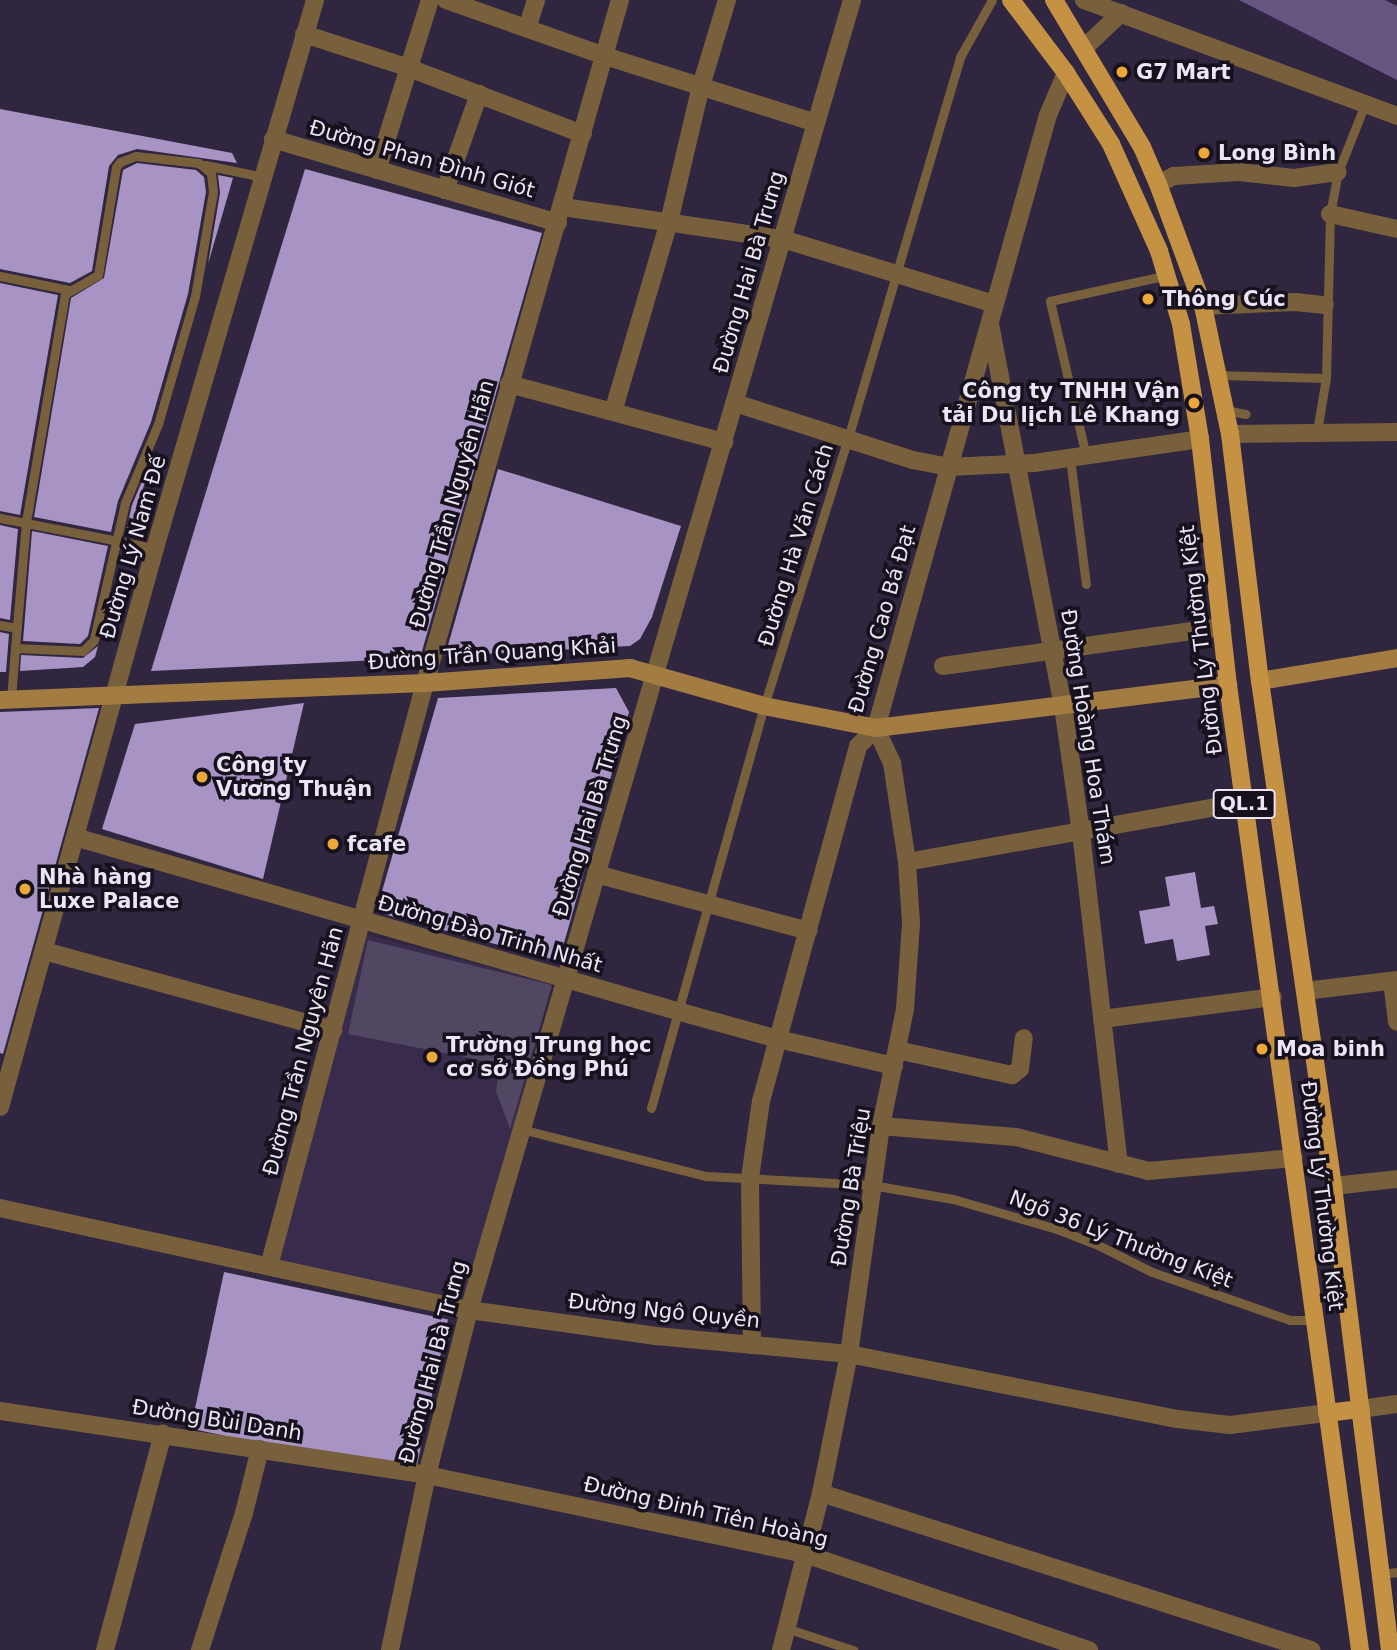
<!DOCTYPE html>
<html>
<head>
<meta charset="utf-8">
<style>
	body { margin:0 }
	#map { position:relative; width:1397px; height:1650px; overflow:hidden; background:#30263f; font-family:"DejaVu Sans",sans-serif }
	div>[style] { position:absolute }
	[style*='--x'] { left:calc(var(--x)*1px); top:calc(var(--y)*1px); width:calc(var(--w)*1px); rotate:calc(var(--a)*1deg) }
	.built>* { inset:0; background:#392b4b; transform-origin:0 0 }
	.green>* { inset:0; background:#524763 }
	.water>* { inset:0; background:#685682 }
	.building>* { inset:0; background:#a794c4; transform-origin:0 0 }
	.service>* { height:9px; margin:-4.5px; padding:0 4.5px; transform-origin:4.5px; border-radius:4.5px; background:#78603c }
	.minor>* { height:18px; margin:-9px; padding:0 9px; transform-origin:9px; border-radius:9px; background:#78603c }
	.tertiary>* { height:18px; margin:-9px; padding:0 9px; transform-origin:9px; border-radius:9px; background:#78603c }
	.secondary>* { height:18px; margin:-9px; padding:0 9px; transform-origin:9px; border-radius:9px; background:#a37c41 }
	.primary>* { height:18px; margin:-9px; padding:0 9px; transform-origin:9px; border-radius:9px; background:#c59143 }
	.dots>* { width:19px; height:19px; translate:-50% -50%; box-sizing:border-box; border:4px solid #16111d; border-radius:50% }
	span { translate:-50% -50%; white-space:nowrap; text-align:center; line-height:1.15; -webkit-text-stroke:7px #16111d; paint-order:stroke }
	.shield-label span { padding:2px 5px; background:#16111d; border:2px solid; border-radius:5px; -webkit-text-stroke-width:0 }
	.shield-label { font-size:19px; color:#ebe5f5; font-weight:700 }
	.poi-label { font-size:21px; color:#ebe5f5; font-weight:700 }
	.left { translate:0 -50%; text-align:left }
	.right { translate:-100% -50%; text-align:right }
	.street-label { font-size:21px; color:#ebe5f5 }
</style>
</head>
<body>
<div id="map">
	<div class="built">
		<i style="left:365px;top:934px;width:194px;height:337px;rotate:15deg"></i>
	</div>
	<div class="green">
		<i style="clip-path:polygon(368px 940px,552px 985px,510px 1129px,496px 1091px,500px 1064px,348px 1034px)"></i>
	</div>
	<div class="water">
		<i style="clip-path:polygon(1239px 0,1385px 0,1397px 6px,1397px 80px)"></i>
	</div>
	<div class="building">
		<i style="clip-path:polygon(0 109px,232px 153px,237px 163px,137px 149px,118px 155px,109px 166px,92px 271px,70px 283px,0 269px)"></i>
		<i style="clip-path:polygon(137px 163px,196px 170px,204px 177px,206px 192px,188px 294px,151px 422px,118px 501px,111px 532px,34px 517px,71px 298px,104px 278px,123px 170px)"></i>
		<i style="clip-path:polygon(305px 169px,542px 233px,420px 658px,151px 671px)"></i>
		<i style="clip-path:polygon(218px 175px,233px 178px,208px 264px,220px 193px)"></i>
		<i style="clip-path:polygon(0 283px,58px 295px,20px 515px,0 511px)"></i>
		<i style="clip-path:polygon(153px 455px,129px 536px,125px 535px,132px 505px)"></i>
		<i style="clip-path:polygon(498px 469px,681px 526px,652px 617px,640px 639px,630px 646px,445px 656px)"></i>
		<i style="clip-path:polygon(0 525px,18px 529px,10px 620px,0 618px)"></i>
		<i style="clip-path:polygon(32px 531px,108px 546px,88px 636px,80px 644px,23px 641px)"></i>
		<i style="clip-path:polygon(0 632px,9px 634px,6px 672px,0 672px)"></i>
		<i style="clip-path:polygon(98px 646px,95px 657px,83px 667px,20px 671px,21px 655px,83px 658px)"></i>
		<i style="clip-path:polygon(616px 688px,629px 712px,559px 961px,376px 912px,438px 698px)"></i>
		<i style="clip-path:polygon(304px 703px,263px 879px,102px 829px,135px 724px)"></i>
		<i style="clip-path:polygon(99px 708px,3px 1054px,0 1053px,0 712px)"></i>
		<i style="clip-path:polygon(1195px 872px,1201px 908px,1214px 906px,1218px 924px,1205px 926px,1210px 955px,1177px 961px,1173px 939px,1145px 944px,1139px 911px,1170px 906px,1165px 877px)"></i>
		<i style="left:224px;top:1272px;width:229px;height:160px;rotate:12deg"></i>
	</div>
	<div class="service">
		<i style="--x:205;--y:165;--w:59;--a:11.7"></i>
		<i style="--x:0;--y:276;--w:70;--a:11.5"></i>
		<i style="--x:1218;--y:375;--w:108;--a:1.6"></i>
		<i style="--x:1225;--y:410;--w:21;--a:11"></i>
		<i style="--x:1317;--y:431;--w:54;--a:-80.4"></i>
		<i style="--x:1326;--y:378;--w:164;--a:-88.6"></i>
		<i style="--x:1330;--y:214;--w:43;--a:-79.2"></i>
		<i style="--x:1338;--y:172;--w:73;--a:-68.3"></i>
		<i style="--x:1086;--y:456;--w:159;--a:-103.1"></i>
		<i style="--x:1050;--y:301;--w:120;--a:-12.5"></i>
		<i style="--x:1070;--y:458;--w:127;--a:82.8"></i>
		<i style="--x:0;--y:518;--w:158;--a:11"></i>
		<i style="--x:0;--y:625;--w:17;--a:10"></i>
		<i style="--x:11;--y:699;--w:51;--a:-85.5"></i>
		<i style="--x:15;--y:648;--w:126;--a:-85"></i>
		<i style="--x:26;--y:522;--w:231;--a:-80.3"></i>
		<i style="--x:65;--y:294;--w:38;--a:-30"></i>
		<i style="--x:98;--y:275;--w:109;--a:-80.5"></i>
		<i style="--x:116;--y:167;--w:6;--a:-51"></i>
		<i style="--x:120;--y:162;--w:17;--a:-21"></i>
		<i style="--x:136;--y:156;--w:63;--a:6.3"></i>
		<i style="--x:199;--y:163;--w:16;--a:40"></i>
		<i style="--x:211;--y:173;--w:19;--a:84"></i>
		<i style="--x:213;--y:192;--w:106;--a:99.8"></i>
		<i style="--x:195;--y:296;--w:133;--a:106.1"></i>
		<i style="--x:158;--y:424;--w:86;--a:112.7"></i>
		<i style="--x:125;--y:503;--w:140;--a:102.8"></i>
		<i style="--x:94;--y:640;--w:16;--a:135"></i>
		<i style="--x:83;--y:651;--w:68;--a:-177.5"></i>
		<i style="--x:651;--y:1108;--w:418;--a:-74.3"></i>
		<i style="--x:764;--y:706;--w:281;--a:-72.6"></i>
		<i style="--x:848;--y:438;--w:397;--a:-73.6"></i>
		<i style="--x:960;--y:57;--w:65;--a:-60.7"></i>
		<i style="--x:521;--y:1129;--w:191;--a:14.3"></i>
		<i style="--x:706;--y:1176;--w:166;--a:3.1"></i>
		<i style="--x:872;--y:1185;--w:82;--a:9.8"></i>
		<i style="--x:953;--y:1199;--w:108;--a:16.1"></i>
		<i style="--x:1057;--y:1229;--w:44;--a:21.3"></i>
		<i style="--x:1098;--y:1245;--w:60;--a:26.6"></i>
		<i style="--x:1152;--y:1272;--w:146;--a:19.2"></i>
		<i style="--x:1290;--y:1320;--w:25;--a:0"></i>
		<i style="--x:1381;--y:1574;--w:16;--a:-7"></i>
		<i style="--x:786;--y:1628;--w:71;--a:18.2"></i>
	</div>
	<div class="minor">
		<i style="--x:446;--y:0;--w:169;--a:19.4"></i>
		<i style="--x:605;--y:56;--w:221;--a:17.6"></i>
		<i style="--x:1084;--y:0;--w:334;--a:20.3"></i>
		<i style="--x:527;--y:28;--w:29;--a:-72"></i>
		<i style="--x:304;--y:34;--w:110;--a:17.9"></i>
		<i style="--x:409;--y:68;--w:186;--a:20.8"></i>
		<i style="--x:1084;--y:48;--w:51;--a:-43.4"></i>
		<i style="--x:273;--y:139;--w:297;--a:16.4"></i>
		<i style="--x:377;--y:170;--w:178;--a:-72.7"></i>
		<i style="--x:1158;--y:184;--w:18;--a:-27"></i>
		<i style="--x:1174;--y:176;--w:65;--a:-3.5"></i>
		<i style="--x:1239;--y:172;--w:55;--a:6.2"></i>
		<i style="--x:1294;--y:178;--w:44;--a:-7.8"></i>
		<i style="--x:445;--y:190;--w:102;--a:-70.5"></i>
		<i style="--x:563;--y:207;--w:222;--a:8.3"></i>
		<i style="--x:783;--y:239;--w:221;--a:17.1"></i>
		<i style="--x:1330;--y:214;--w:69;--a:12.6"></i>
		<i style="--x:1203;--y:306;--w:92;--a:-2.5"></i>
		<i style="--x:1295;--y:302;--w:30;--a:6"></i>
		<i style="--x:990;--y:324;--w:389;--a:79.2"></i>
		<i style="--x:1063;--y:706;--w:127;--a:81.9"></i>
		<i style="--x:1081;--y:832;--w:334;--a:83.5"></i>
		<i style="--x:509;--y:384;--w:223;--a:15.1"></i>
		<i style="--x:735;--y:403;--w:187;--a:17.8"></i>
		<i style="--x:913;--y:460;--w:36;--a:11"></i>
		<i style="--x:948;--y:467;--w:86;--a:-2.7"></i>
		<i style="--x:1034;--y:463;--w:168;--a:-8.2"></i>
		<i style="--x:613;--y:412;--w:198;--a:-73.6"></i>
		<i style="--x:669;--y:222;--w:140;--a:-76.8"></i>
		<i style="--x:701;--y:86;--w:90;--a:-73.2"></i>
		<i style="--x:1230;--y:434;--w:167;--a:-0.7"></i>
		<i style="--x:943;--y:666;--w:282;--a:-8"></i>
		<i style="--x:75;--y:837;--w:627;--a:16.12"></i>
		<i style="--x:677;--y:1011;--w:105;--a:15.5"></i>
		<i style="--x:778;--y:1039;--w:119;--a:13.1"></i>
		<i style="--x:907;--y:862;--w:342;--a:-10.1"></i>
		<i style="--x:596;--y:874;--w:220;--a:15"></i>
		<i style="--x:44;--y:951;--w:300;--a:15.3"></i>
		<i style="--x:1392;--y:981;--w:41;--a:83"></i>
		<i style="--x:1305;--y:991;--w:93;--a:-6.8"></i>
		<i style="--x:1102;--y:1019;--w:172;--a:-7.3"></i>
		<i style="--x:897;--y:1050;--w:118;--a:12.3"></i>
		<i style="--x:1012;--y:1075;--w:10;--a:-37"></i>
		<i style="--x:1020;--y:1069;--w:31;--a:-83"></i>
		<i style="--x:881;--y:1126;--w:135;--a:4.7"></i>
		<i style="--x:1016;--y:1137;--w:136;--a:14.4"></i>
		<i style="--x:1148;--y:1171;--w:146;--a:-5.1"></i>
		<i style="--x:1333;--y:1186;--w:64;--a:-6.2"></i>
		<i style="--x:0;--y:1208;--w:480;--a:12.3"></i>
		<i style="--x:469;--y:1310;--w:189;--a:7.9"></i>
		<i style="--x:656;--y:1336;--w:194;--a:5.3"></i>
		<i style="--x:849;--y:1354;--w:335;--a:11.2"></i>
		<i style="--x:1178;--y:1419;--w:52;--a:6.6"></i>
		<i style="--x:1230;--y:1425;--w:98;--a:-7.1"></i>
		<i style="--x:269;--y:1266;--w:604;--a:-75.02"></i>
		<i style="--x:425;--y:683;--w:710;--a:-74.07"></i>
		<i style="--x:752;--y:1345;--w:167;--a:-90.7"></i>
		<i style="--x:750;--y:1178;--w:78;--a:-81.9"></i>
		<i style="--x:761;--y:1101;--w:368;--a:-74.7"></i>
		<i style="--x:858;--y:746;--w:25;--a:-45"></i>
		<i style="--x:876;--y:728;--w:637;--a:-74.33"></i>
		<i style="--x:1048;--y:115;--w:46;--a:-66.8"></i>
		<i style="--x:1361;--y:1409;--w:36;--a:-8"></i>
		<i style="--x:0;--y:1411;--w:432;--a:8.5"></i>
		<i style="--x:821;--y:1493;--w:515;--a:17.77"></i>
		<i style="--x:105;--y:1650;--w:224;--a:-75"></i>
		<i style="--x:200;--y:1650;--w:144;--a:-72.2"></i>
		<i style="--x:244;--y:1513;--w:66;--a:-76"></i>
		<i style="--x:781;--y:1650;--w:162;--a:-75.7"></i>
		<i style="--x:821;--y:1493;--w:142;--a:-78.6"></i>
		<i style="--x:849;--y:1354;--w:230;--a:-82"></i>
		<i style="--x:881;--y:1126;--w:119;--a:-78.4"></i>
		<i style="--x:905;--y:1009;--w:86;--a:-86"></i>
		<i style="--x:911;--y:923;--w:61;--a:-93.8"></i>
		<i style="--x:907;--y:862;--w:100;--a:-98.6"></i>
		<i style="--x:892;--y:763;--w:38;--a:-115"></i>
	</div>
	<div class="tertiary">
		<i style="--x:0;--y:1107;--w:580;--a:-74.5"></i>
		<i style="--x:155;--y:548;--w:571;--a:-73.72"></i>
		<i style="--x:427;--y:1475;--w:386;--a:11.8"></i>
		<i style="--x:805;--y:1554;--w:300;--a:18.7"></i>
		<i style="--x:390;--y:1650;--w:179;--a:-78.1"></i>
		<i style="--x:427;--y:1475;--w:170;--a:-75.7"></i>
		<i style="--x:469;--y:1310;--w:1365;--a:-73.7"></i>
	</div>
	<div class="secondary">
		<i style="--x:1260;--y:681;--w:139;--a:-9.5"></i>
		<i style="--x:0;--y:700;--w:425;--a:-2.3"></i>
		<i style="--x:425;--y:683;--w:206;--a:-4.2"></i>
		<i style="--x:630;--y:668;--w:139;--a:15.8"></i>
		<i style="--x:764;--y:706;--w:114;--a:11.1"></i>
		<i style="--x:876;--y:728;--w:355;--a:-7"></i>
	</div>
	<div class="primary">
		<i style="--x:1011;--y:0;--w:91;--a:53"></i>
		<i style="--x:1066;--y:73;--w:84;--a:57.6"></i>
		<i style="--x:1111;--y:144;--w:117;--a:65.8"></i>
		<i style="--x:1159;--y:251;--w:76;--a:73.2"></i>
		<i style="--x:1181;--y:324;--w:117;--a:80.6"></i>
		<i style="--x:1200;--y:439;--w:248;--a:83.5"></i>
		<i style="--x:1228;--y:685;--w:974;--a:82.21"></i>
		<i style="--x:1054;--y:0;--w:171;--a:59.1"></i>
		<i style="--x:1142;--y:147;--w:40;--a:66.6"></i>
		<i style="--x:1158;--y:184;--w:130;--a:69.8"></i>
		<i style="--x:1203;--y:306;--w:131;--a:78.1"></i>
		<i style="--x:1230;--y:434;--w:249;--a:83.1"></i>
		<i style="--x:1260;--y:681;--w:510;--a:81.77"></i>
		<i style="--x:1333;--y:1186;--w:467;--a:83"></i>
		<i style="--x:1327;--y:1413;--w:34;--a:-7"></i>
	</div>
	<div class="dots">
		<i style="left:1122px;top:72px;background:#eca93a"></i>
		<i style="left:1204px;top:153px;background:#eca93a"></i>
		<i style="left:1148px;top:299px;background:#eca93a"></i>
		<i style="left:1194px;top:403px;background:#eca93a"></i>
		<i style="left:202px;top:777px;background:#eca93a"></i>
		<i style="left:333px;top:844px;background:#eca93a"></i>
		<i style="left:25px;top:889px;background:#eca93a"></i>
		<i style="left:1262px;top:1049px;background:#eca93a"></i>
		<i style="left:432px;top:1057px;background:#eca93a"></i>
	</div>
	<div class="shield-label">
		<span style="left:1244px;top:804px">QL.1</span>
	</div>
	<div class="poi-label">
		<span class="left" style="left:1136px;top:72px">G7 Mart</span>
		<span class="left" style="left:1218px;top:153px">Long Bình</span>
		<span class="left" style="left:1162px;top:299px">Thông Cúc</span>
		<span class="right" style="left:1180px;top:403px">Công ty TNHH Vận<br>tải Du lịch Lê Khang</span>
		<span class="left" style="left:216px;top:777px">Công ty<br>Vương Thuận</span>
		<span class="left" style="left:347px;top:844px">fcafe</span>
		<span class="left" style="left:39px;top:889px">Nhà hàng<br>Luxe Palace</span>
		<span class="left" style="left:446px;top:1057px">Trường Trung học<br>cơ sở Đồng Phú</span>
		<span class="left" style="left:1276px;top:1049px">Moa binh</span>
	</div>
	<div class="street-label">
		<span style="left:422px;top:159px;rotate:16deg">Đường Phan Đình Giót</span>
		<span style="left:749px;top:272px;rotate:-74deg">Đường Hai Bà Trưng</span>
		<span style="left:452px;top:504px;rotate:-74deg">Đường Trần Nguyên Hãn</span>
		<span style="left:796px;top:545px;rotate:-73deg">Đường Hà Văn Cách</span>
		<span style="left:133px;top:547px;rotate:-74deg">Đường Lý Nam Đế</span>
		<span style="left:882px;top:619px;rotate:-74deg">Đường Cao Bá Đạt</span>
		<span style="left:1201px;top:640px;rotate:-97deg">Đường Lý Thường Kiệt</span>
		<span style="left:492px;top:654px;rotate:-4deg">Đường Trần Quang Khải</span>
		<span style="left:1088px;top:737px;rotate:81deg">Đường Hoàng Hoa Thám</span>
		<span style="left:590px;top:816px;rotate:-73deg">Đường Hai Bà Trưng</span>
		<span style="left:490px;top:934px;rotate:16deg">Đường Đào Trinh Nhất</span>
		<span style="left:303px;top:1051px;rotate:-75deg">Đường Trần Nguyên Hãn</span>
		<span style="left:851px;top:1187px;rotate:-81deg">Đường Bà Triệu</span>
		<span style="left:1322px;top:1196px;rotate:83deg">Đường Lý Thường Kiệt</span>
		<span style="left:1121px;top:1239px;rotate:21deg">Ngõ 36 Lý Thường Kiệt</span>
		<span style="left:664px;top:1311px;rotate:6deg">Đường Ngô Quyền</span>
		<span style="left:433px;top:1362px;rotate:-75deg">Đường Hai Bà Trưng</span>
		<span style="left:217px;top:1420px;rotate:9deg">Đường Bùi Danh</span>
		<span style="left:706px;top:1512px;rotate:13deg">Đường Đinh Tiên Hoàng</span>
	</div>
</div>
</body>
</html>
